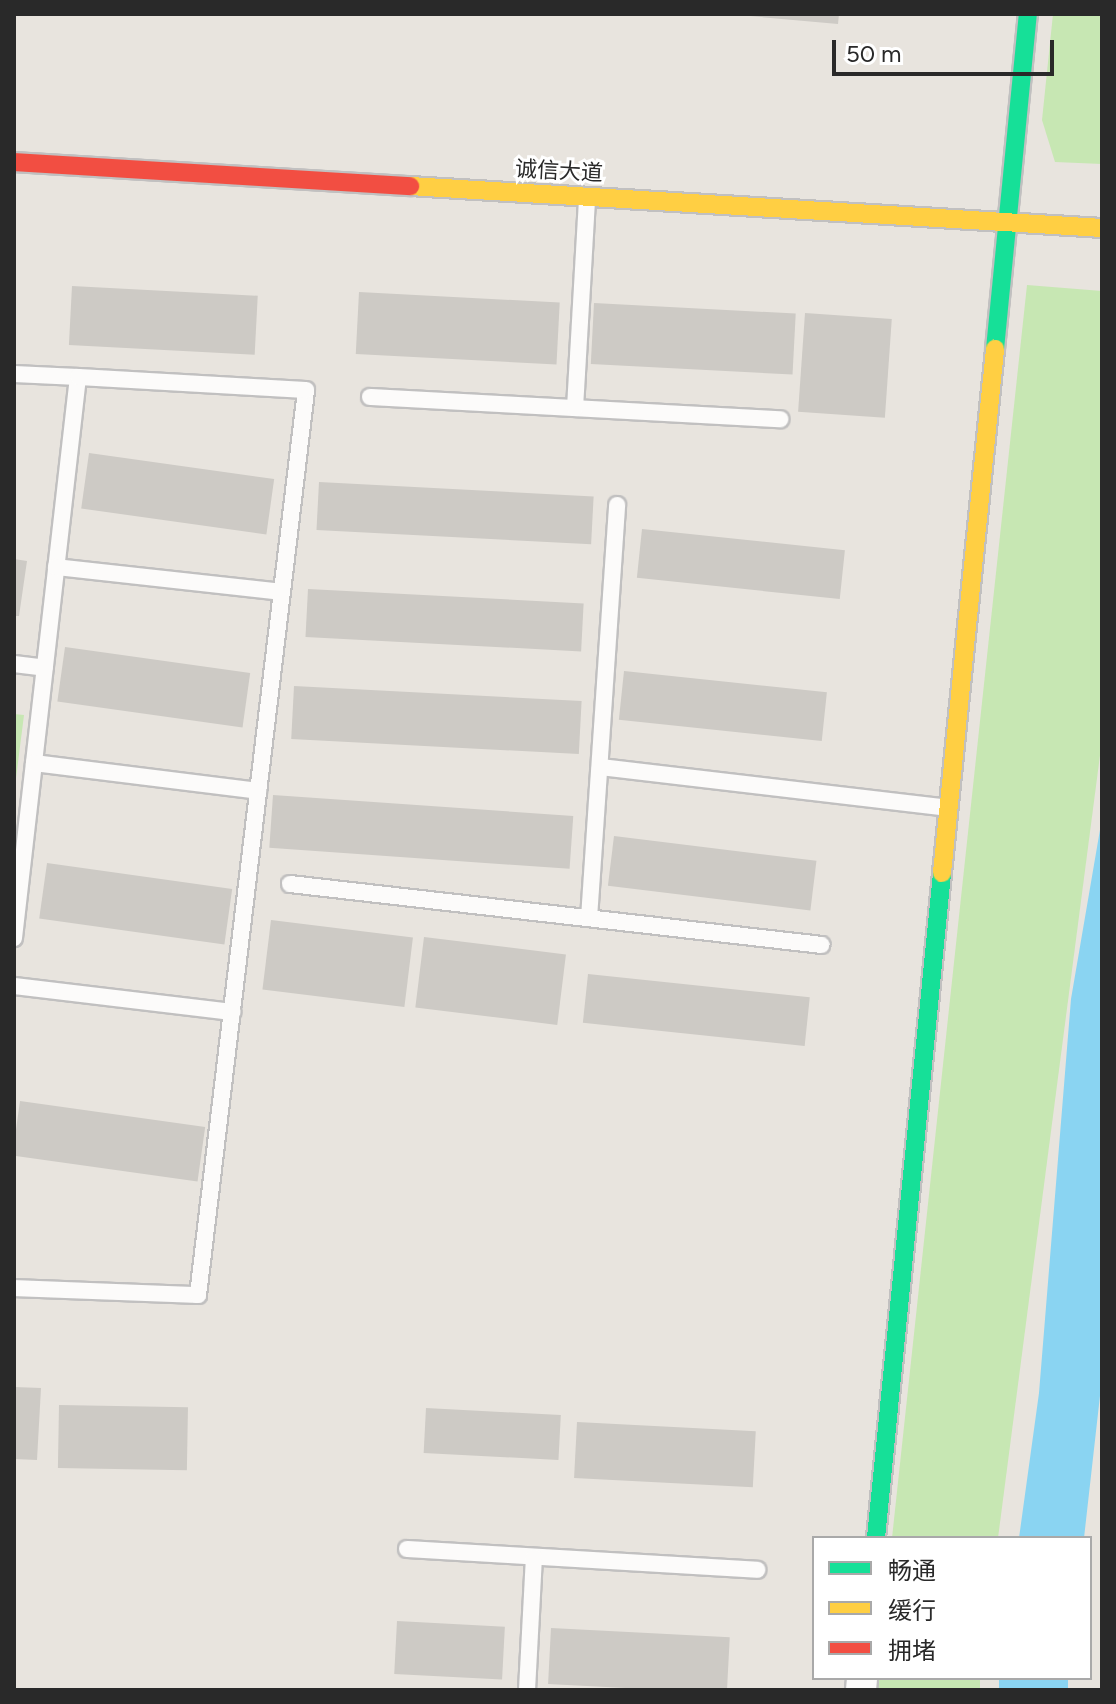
<!DOCTYPE html>
<html>
<head>
<meta charset="utf-8">
<style>
	body { margin:0 }
	#map { position:relative; width:1116px; height:1704px; overflow:hidden; background:#e8e4de; font-family:Figtree,"Noto Sans SC",sans-serif }
	div>[style] { position:absolute }
	[style*='--x'] { left:calc(var(--x)*1px); top:calc(var(--y)*1px); width:calc(var(--w)*1px); rotate:calc(var(--a)*1deg) }
	.green>* { inset:0; background:#c7e7b3; transform-origin:0 0 }
	.water>* { inset:0; background:#8ad4f2; transform-origin:0 0 }
	.building>* { inset:0; background:#cdcac5; transform-origin:0 0 }
	.roads { filter:drop-shadow(2px 0 #c1c0c0) drop-shadow(-2px 0 #c1c0c0) drop-shadow(0 2px #c1c0c0) drop-shadow(0 -2px #c1c0c0) }
	.lane>* { height:16px; margin:-8px; padding:0 8px; transform-origin:8px; border-radius:8px; background:#fcfbfa }
	.street>* { height:30px; margin:-15px; padding:0 15px; transform-origin:15px; border-radius:15px; background:#fcfbfa }
	.fast>* { height:18px; margin:-9px; padding:0 9px; transform-origin:9px; border-radius:9px; background:#16e098 }
	.slow>* { height:18px; margin:-9px; padding:0 9px; transform-origin:9px; border-radius:9px; background:#ffcf43 }
	.jam>* { height:18px; margin:-9px; padding:0 9px; transform-origin:9px; border-radius:9px; background:#f24e42 }
	span { translate:-50% -50%; white-space:nowrap; text-align:center; line-height:1.15; -webkit-text-stroke:6px #fff; paint-order:stroke }
	.street-label { font-size:22px; color:#292929 }
	.frame { position:absolute; inset:0; border:16px solid #292929; pointer-events:none }
	.legend { position:absolute; left:812px; top:1536px; width:280px; height:144px; box-sizing:border-box; background:#fff; border:2px solid #a9a9a9; margin:0; padding:10px 14px; list-style:none; font-size:24px; color:#292929 }
	.legend li { display:flex; align-items:center; gap:16px; height:40px }
	.legend b { width:40px; border:2px solid #a9a9a9 }
	.scale { position:absolute; left:832px; top:40px; width:222px; height:36px; box-sizing:border-box; border:4px solid #292929; border-top:0; padding-left:10px; font-size:24px; line-height:28px; white-space:nowrap; color:#292929; -webkit-text-stroke:6px #fff; paint-order:stroke }
</style>
</head>
<body>
<div id="map">
	<div class="green">
		<i style="clip-path:polygon(1053px 14px,1102px 14px,1102px 164px,1055px 162px,1042px 120px)"></i>
		<i style="clip-path:polygon(1027px 285px,1102px 291px,1102px 740px,998px 1538px,892px 1538px)"></i>
		<i style="clip-path:polygon(14px 714px,24px 715px,14px 794px)"></i>
		<i style="left:877px;top:1678px;width:103px;height:12px"></i>
	</div>
	<div class="water">
		<i style="clip-path:polygon(1102px 818px,1102px 1378px,1084px 1538px,1019px 1538px,1039px 1393px,1071px 999px)"></i>
		<i style="left:999px;top:1678px;width:69px;height:12px"></i>
	</div>
	<div class="building">
		<i style="clip-path:polygon(727px 14px,839px 14px,838px 24px)"></i>
		<i style="left:72px;top:286px;width:186px;height:59px;rotate:3deg"></i>
		<i style="left:359px;top:292px;width:201px;height:62px;rotate:3deg"></i>
		<i style="left:594px;top:303px;width:202px;height:61px;rotate:3deg"></i>
		<i style="left:805px;top:313px;width:87px;height:99px;rotate:4deg"></i>
		<i style="left:89px;top:453px;width:187px;height:56px;rotate:8deg"></i>
		<i style="left:319px;top:482px;width:275px;height:48px;rotate:3deg"></i>
		<i style="left:642px;top:529px;width:204px;height:49px;rotate:6deg"></i>
		<i style="clip-path:polygon(14px 559px,27px 561px,19px 616px,14px 616px)"></i>
		<i style="left:308px;top:589px;width:276px;height:48px;rotate:3deg"></i>
		<i style="left:65px;top:647px;width:187px;height:55px;rotate:8deg"></i>
		<i style="left:624px;top:671px;width:204px;height:49px;rotate:6deg"></i>
		<i style="left:294px;top:686px;width:288px;height:53px;rotate:3deg"></i>
		<i style="left:273px;top:795px;width:301px;height:53px;rotate:4deg"></i>
		<i style="left:614px;top:836px;width:204px;height:50px;rotate:7deg"></i>
		<i style="left:47px;top:863px;width:187px;height:56px;rotate:8deg"></i>
		<i style="left:271px;top:920px;width:143px;height:70px;rotate:7deg"></i>
		<i style="left:424px;top:937px;width:143px;height:71px;rotate:7deg"></i>
		<i style="left:588px;top:974px;width:223px;height:49px;rotate:6deg"></i>
		<i style="left:20px;top:1101px;width:187px;height:55px;rotate:8deg"></i>
		<i style="clip-path:polygon(14px 1387px,41px 1388px,37px 1460px,14px 1459px)"></i>
		<i style="left:59px;top:1405px;width:129px;height:63px;rotate:1deg"></i>
		<i style="left:426px;top:1408px;width:135px;height:45px;rotate:3deg"></i>
		<i style="left:577px;top:1422px;width:179px;height:56px;rotate:3deg"></i>
		<i style="left:397px;top:1621px;width:108px;height:53px;rotate:3deg"></i>
		<i style="left:551px;top:1628px;width:179px;height:56px;rotate:3deg"></i>
	</div>
	<div class="roads">
		<div class="lane">
			<i style="--x:14;--y:374;--w:64;--a:2.7"></i>
			<i style="--x:78;--y:377;--w:565;--a:96.51"></i>
			<i style="--x:370;--y:397;--w:411;--a:3.1"></i>
			<i style="--x:575;--y:408;--w:210;--a:-86.7"></i>
			<i style="--x:56;--y:567;--w:227;--a:6.3"></i>
			<i style="--x:14;--y:664;--w:31;--a:7"></i>
			<i style="--x:34;--y:763;--w:226;--a:7.1"></i>
			<i style="--x:600;--y:767;--w:350;--a:6.7"></i>
			<i style="--x:290;--y:884;--w:535;--a:6.54"></i>
			<i style="--x:589;--y:918;--w:414;--a:-86.1"></i>
			<i style="--x:14;--y:986;--w:220;--a:6.8"></i>
			<i style="--x:14;--y:1288;--w:184;--a:2.2"></i>
			<i style="--x:198;--y:1295;--w:911;--a:-83.19"></i>
			<i style="--x:306;--y:390;--w:228;--a:-176.7"></i>
			<i style="--x:407;--y:1549;--w:351;--a:3.4"></i>
			<i style="--x:527;--y:1690;--w:133;--a:-87"></i>
		</div>
		<div class="street">
			<i style="--x:861;--y:1690;--w:12;--a:-85"></i>
		</div>
		<div class="fast">
			<i style="--x:995;--y:349;--w:337;--a:-84.4"></i>
			<i style="--x:876;--y:1538;--w:668;--a:-84.33"></i>
		</div>
		<div class="slow">
			<i style="--x:410;--y:186;--w:693;--a:3.47"></i>
			<i style="--x:942;--y:873;--w:527;--a:-84.22"></i>
		</div>
		<div class="jam">
			<i style="--x:14;--y:162;--w:397;--a:3.5"></i>
		</div>
	</div>
	<div class="street-label">
		<span style="left:559px;top:171px;rotate:3deg">诚信大道</span>
	</div>
	<div class="frame"></div>
	<ul class="legend">
	<li><b style="height:10px;background:#16e098"></b>畅通</li>
	<li><b style="height:10px;background:#ffcf43"></b>缓行</li>
	<li><b style="height:10px;background:#f24e42"></b>拥堵</li>
	</ul>
	<div class="scale">50 m</div>
</div>
</body>
</html>
